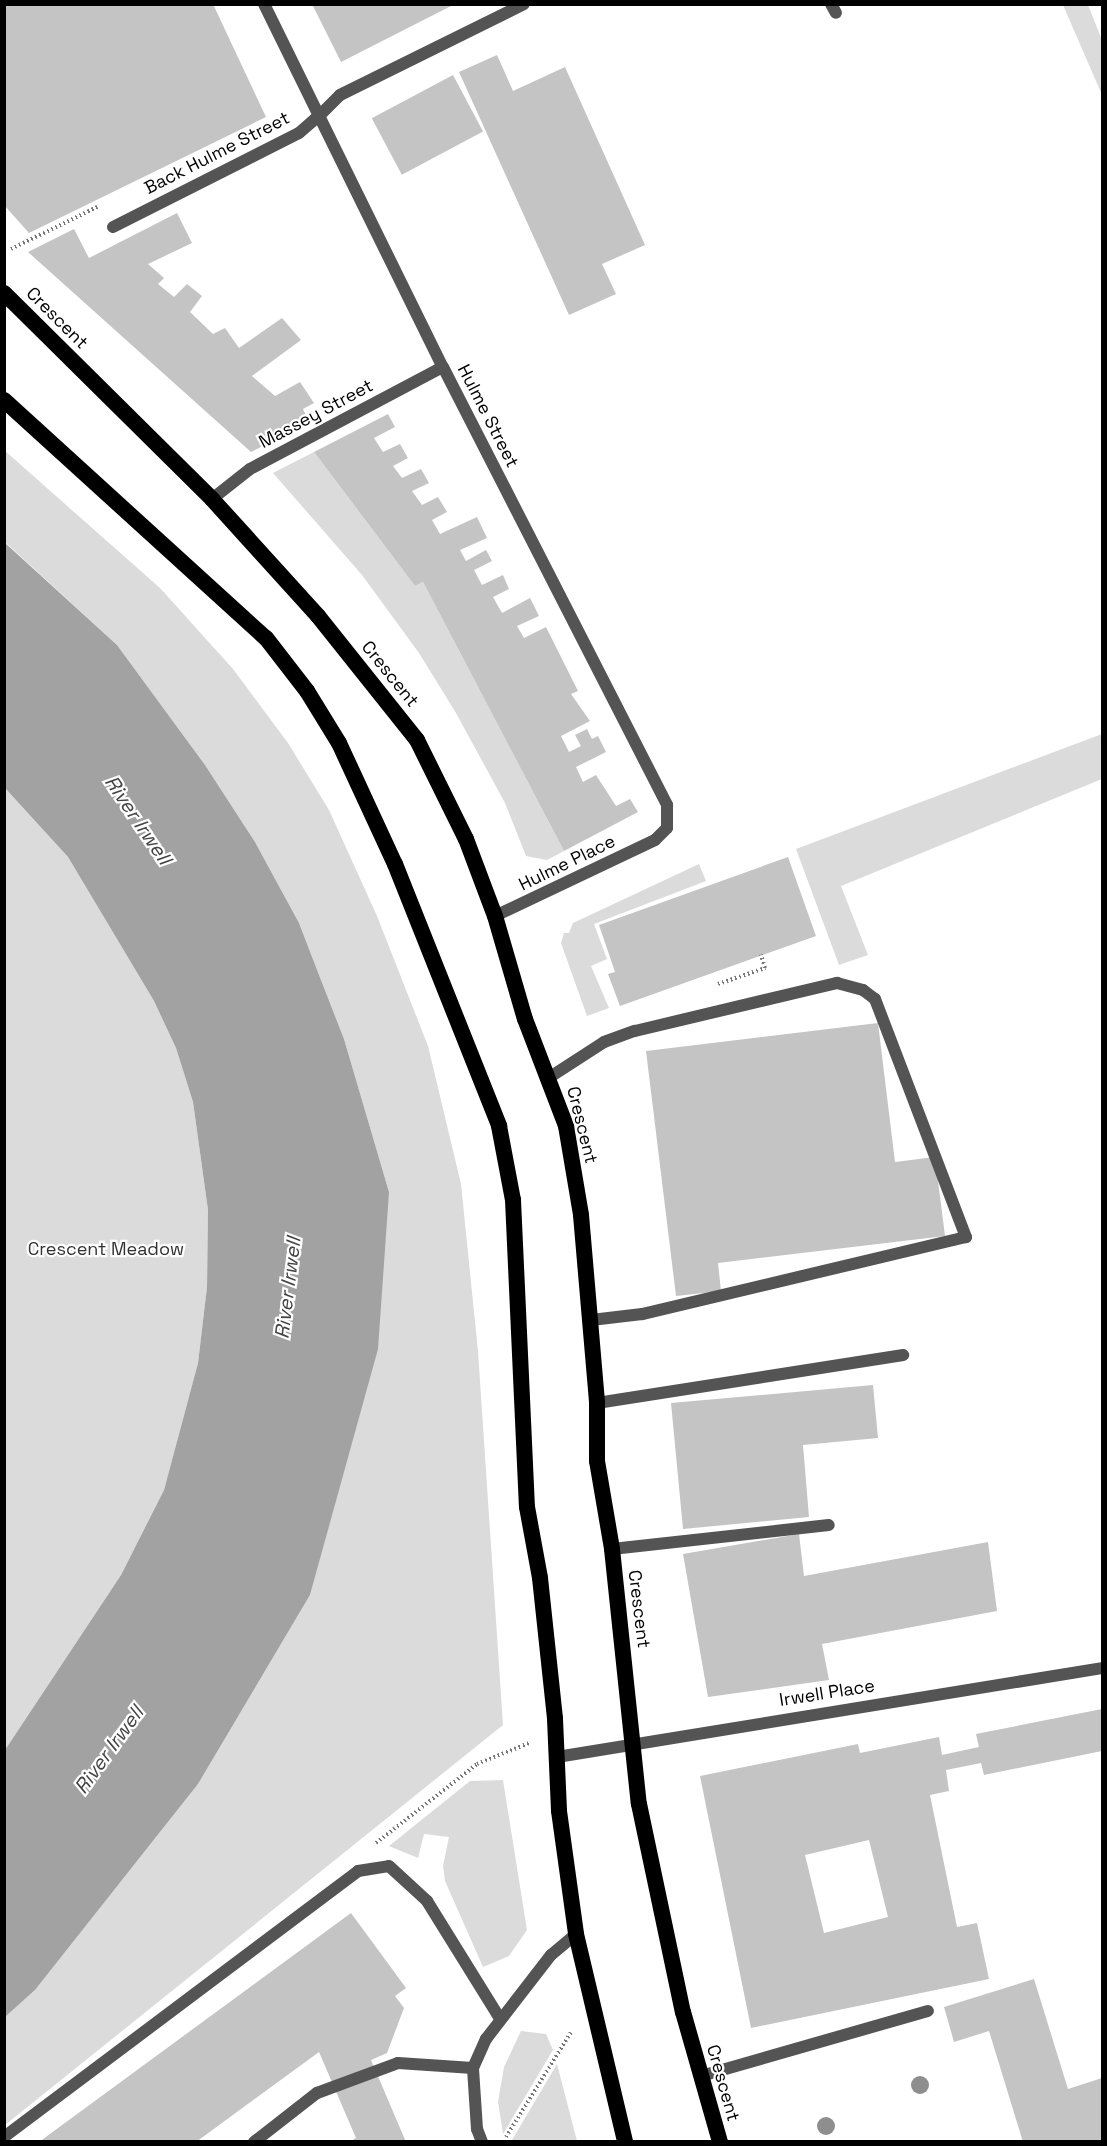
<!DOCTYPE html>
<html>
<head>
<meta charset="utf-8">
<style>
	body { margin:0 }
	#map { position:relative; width:1107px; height:2146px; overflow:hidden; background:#fff; font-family:"Space Grotesk",sans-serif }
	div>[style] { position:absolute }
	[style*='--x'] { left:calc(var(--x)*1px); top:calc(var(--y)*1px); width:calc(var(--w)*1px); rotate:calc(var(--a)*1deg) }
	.green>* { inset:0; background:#dbdbdb }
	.water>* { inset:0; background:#a2a2a2 }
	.building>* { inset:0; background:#c4c4c4; transform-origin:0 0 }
	.path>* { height:4px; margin-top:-2px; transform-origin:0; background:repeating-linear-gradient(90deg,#767676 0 1.5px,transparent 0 4.5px) }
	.service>* { height:12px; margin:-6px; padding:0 6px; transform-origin:6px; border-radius:6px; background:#545454 }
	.minor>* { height:12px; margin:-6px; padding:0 6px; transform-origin:6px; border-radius:6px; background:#545454 }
	.trunk>* { height:16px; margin:-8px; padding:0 8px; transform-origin:8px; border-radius:8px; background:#000 }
	.trees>* { width:18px; height:18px; margin:-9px; border-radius:50%; background:#8e8e8e }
	span { translate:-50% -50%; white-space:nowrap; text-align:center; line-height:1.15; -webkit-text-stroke:4.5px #fff; paint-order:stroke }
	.street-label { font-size:18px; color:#000 }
	.park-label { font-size:18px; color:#323232 }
	.water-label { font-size:20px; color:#434343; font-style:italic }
	.frame { position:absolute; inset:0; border:6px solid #000; pointer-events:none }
</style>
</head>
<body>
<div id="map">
	<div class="green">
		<i style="clip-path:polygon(1063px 5px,1088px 5px,1102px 40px,1102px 95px)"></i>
		<i style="clip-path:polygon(4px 450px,160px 588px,233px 669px,288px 743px,329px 810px,377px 916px,428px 1046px,461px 1184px,478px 1351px,503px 1725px,5px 2125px,5px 2017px,35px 1990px,198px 1784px,310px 1595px,347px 1458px,389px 1192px,344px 1039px,299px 923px,255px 842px,205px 765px,117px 645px,5px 542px)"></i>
		<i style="clip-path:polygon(314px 452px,415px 586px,423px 582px,564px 851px,547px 860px,526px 856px,505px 803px,456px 713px,419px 653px,362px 575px,273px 473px)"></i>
		<i style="clip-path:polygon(1102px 734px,1102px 779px,841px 886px,868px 955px,839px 965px,796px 849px)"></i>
		<i style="clip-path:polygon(5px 788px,68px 857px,154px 1001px,176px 1048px,193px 1102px,208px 1210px,207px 1287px,198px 1363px,164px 1490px,121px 1575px,5px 1750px)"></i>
		<i style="clip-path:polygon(699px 864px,706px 881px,594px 924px,607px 959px,591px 966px,609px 1008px,587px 1016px,561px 943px,564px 933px,569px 933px,573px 923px)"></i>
		<i style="clip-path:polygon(503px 1780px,527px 1930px,509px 1956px,483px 1967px,445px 1881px,443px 1866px,449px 1837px,424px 1834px,418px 1858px,389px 1846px,470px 1781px)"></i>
		<i style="clip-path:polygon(521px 2031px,546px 2034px,553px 2050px,503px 2134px,498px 2102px,504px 2067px)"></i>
		<i style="clip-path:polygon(557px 2064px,577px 2141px,513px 2141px,512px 2140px)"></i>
	</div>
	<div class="water">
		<i style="clip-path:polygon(4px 542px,117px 645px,205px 765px,255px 842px,299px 923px,321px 980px,344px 1039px,389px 1192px,378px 1349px,310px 1595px,198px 1784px,35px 1990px,5px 2017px,5px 1750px,121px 1575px,164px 1490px,198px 1363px,207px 1287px,208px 1210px,193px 1102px,176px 1048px,154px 1001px,68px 857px,5px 788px)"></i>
	</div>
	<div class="building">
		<i style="clip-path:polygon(4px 4px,213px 4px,266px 117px,29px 233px,4px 205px)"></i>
		<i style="clip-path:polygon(312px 4px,455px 4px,341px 62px)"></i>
		<i style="clip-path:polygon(497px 55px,513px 91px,565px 67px,645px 245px,602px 264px,616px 294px,569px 315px,459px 72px)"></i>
		<i style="left:453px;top:75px;width:64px;height:92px;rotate:62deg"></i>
		<i style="clip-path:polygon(177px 213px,192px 243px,148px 264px,164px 278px,158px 284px,174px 297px,187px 284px,202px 296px,190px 312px,213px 334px,225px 328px,239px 348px,282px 318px,301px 340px,252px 376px,275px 396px,300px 382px,314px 403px,303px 409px,309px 422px,251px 452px,28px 252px,74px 229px,89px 258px)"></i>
		<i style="clip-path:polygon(388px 414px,395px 427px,374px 438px,383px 452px,400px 444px,408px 458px,393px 466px,402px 478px,421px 469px,429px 483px,412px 491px,422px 505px,438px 497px,447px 512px,432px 520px,440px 534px,477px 517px,487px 538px,460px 550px,466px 561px,486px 550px,492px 561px,474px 570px,482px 585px,503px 575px,509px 589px,493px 597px,502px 613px,530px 598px,539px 616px,517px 626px,524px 638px,546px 627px,578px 691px,571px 694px,590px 721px,561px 736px,569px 752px,581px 746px,575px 735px,587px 729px,592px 739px,598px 736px,606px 752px,576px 767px,583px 782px,596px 775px,616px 806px,630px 799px,638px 812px,564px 851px,423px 582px,415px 586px,314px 452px)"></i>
		<i style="clip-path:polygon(788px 857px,816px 936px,620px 1006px,608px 974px,615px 972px,599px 925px)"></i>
		<i style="clip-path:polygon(878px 1023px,895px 1162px,935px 1157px,945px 1236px,718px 1263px,721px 1291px,676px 1296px,646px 1051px)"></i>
		<i style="clip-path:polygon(873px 1385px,878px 1438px,803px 1445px,809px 1517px,683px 1529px,671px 1403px)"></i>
		<i style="clip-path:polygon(799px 1534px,804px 1576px,988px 1542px,997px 1611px,822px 1644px,829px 1680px,708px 1697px,683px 1554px)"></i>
		<i style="clip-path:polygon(evenodd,1102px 1709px,1102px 1751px,984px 1775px,981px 1763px,946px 1770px,949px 1791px,930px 1795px,957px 1927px,977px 1923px,989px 1979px,751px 2028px,700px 1776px,858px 1744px,860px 1753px,939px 1737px,942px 1755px,979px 1747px,976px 1734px,1102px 1709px,869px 1840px,888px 1917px,824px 1933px,805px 1855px,869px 1840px)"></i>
		<i style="clip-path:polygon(351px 1913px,406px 1988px,395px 1996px,404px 2008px,387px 2053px,371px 2060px,406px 2142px,349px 2142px,356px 2138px,319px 2052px,196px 2142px,39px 2142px)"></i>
		<i style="clip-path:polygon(1034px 1979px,1068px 2089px,1102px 2078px,1102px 2142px,1023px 2142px,989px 2031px,954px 2042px,944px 2007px)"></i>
	</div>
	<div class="path">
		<i style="--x:11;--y:249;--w:96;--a:-26"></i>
		<i style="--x:718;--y:984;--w:50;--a:-18.8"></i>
		<i style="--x:765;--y:968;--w:14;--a:-107"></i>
		<i style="--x:376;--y:1843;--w:128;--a:-38"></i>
		<i style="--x:477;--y:1764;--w:56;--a:-22"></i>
		<i style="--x:506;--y:2137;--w:123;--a:-58.2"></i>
	</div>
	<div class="service">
		<i style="--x:113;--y:227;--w:208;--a:-26.8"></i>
		<i style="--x:299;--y:133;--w:28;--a:-41"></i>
		<i style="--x:550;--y:1077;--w:64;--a:-32.9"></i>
		<i style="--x:604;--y:1042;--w:33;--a:-20"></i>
		<i style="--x:635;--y:1031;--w:208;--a:-13.4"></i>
		<i style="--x:837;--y:983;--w:27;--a:15"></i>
		<i style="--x:863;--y:990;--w:15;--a:37"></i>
		<i style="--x:875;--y:999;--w:255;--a:69.1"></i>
		<i style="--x:966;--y:1237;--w:333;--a:166.6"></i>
		<i style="--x:642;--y:1314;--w:51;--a:173.3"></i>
		<i style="--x:597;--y:1403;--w:310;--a:-8.9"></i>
		<i style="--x:612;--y:1549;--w:218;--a:-6.3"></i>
		<i style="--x:557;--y:1757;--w:552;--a:-9.27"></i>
		<i style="--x:701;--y:2076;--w:236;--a:-16"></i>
		<i style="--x:4;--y:2137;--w:443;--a:-36.9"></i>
		<i style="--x:358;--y:1871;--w:31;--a:-9"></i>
		<i style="--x:389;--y:1866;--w:52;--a:42.6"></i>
		<i style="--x:427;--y:1901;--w:137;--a:58.2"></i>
		<i style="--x:254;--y:2142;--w:80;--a:-37.9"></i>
		<i style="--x:317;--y:2093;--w:86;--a:-20.3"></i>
		<i style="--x:398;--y:2063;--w:75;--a:3.8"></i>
		<i style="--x:482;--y:2142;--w:14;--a:-111"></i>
		<i style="--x:477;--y:2129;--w:61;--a:-93.8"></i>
		<i style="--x:473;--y:2068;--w:32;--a:-66"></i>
		<i style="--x:486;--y:2039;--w:106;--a:-52.3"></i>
		<i style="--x:551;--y:1955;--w:33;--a:-40"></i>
	</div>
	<div class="minor">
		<i style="--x:264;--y:4;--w:405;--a:63.8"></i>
		<i style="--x:443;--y:367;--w:492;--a:62.9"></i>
		<i style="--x:667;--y:805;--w:23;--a:90"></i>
		<i style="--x:667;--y:828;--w:17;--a:135"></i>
		<i style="--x:655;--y:840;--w:177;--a:154.6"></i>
		<i style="--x:831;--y:4;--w:10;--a:61"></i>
		<i style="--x:320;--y:115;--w:28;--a:-45"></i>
		<i style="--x:340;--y:95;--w:205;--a:-26.3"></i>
		<i style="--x:212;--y:499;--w:48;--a:-38.3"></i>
		<i style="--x:250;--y:469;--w:218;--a:-27.9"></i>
	</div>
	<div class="trunk">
		<i style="--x:4;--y:293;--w:293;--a:44.7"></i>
		<i style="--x:212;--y:499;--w:158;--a:47.8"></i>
		<i style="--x:318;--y:616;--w:159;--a:51.4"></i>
		<i style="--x:417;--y:740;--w:110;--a:63.7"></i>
		<i style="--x:466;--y:839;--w:82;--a:69.4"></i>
		<i style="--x:495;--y:916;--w:107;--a:73.8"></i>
		<i style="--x:525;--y:1019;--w:115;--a:69"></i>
		<i style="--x:566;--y:1126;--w:90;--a:80.4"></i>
		<i style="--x:581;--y:1215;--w:189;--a:85.1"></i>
		<i style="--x:597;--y:1403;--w:58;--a:90"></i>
		<i style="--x:597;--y:1461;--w:89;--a:80.3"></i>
		<i style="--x:612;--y:1549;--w:256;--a:84"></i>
		<i style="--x:639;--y:1804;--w:213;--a:78.1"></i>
		<i style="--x:683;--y:2012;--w:135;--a:74.1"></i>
		<i style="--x:4;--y:400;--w:354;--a:42.3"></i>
		<i style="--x:266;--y:638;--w:67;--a:52.3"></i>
		<i style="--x:307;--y:691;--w:61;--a:58.4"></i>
		<i style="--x:339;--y:743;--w:133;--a:65.2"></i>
		<i style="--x:395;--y:864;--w:282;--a:68.3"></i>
		<i style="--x:499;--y:1126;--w:75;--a:79.3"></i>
		<i style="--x:513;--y:1200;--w:307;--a:87.4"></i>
		<i style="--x:527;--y:1507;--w:72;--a:79.6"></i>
		<i style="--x:540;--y:1578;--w:142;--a:83.9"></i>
		<i style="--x:555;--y:1719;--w:92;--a:87.5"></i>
		<i style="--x:559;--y:1811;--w:124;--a:82.1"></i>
		<i style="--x:576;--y:1934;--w:214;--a:76.7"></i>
	</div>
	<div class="trees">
		<i style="left:920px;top:2085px"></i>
		<i style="left:826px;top:2126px"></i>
	</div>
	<div class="street-label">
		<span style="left:217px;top:153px;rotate:-27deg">Back Hulme Street</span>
		<span style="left:57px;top:318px;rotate:45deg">Crescent</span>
		<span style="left:316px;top:414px;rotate:-28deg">Massey Street</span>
		<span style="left:488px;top:416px;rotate:63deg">Hulme Street</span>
		<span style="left:390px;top:674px;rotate:51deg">Crescent</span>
		<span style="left:567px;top:863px;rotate:-26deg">Hulme Place</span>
		<span style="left:582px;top:1125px;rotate:76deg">Crescent</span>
		<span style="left:639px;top:1609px;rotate:83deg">Crescent</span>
		<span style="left:827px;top:1693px;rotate:-9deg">Irwell Place</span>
		<span style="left:723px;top:2083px;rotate:74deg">Crescent</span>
	</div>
	<div class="park-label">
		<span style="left:106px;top:1249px">Crescent Meadow</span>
	</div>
	<div class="water-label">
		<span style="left:138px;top:820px;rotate:56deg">River Irwell</span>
		<span style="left:288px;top:1288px;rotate:-83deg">River Irwell</span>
		<span style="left:109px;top:1750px;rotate:-54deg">River Irwell</span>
	</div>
	<div class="frame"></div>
</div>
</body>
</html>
